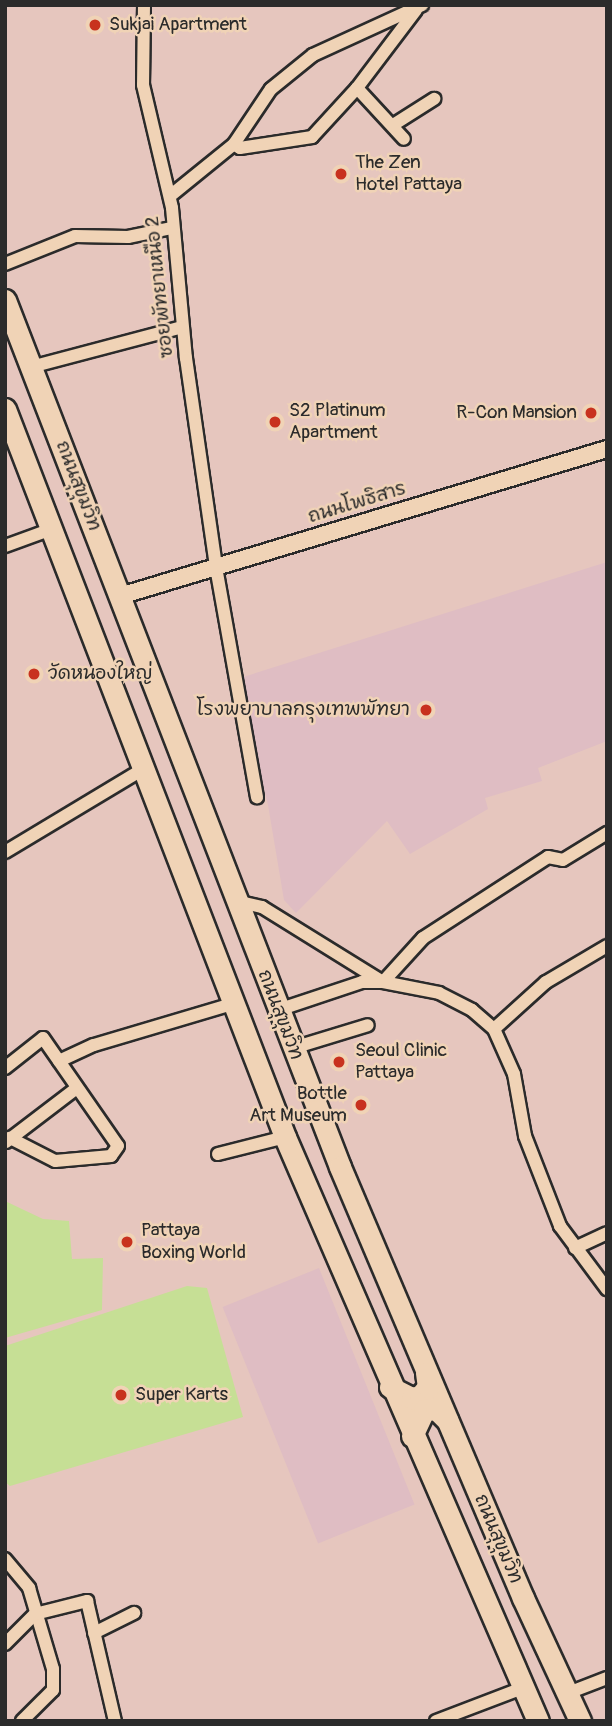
<!DOCTYPE html>
<html>
<head>
<meta charset="utf-8">
<style>
	body { margin:0 }
	#map { position:relative; width:612px; height:1726px; overflow:hidden; background:#e6c6be; font-family:Pangolin,"Playpen Sans Thai",sans-serif }
	div>[style] { position:absolute }
	[style*='--x'] { left:calc(var(--x)*1px); top:calc(var(--y)*1px); width:calc(var(--w)*1px); rotate:calc(var(--a)*1deg) }
	.built>* { inset:0; background:#dfbdc3; transform-origin:0 0 }
	.green>* { inset:0; background:#c6df95 }
	.roads { filter:drop-shadow(2px 0 #2b2b2b) drop-shadow(-2px 0 #2b2b2b) drop-shadow(0 2px #2b2b2b) drop-shadow(0 -2px #2b2b2b) }
	.street>* { height:12px; margin:-6px; padding:0 6px; transform-origin:6px; border-radius:6px; background:#f0d3b6 }
	.secondary>* { height:16px; margin:-8px; padding:0 8px; transform-origin:8px; border-radius:8px; background:#f0d3b6 }
	.highway>* { height:21px; margin:-10.5px; padding:0 10.5px; transform-origin:10.5px; border-radius:10.5px; background:#f0d3b6 }
	.dots>* { width:19px; height:19px; translate:-50% -50%; box-sizing:border-box; border:4px solid #f0d3b6; border-radius:50% }
	span { translate:-50% -50%; white-space:nowrap; text-align:center; line-height:1.15; -webkit-text-stroke:5px #f0d3b6; paint-order:stroke }
	.poi-label { font-size:19px; color:#2b2b2b }
	.left { translate:0 -50%; text-align:left }
	.right { translate:-100% -50%; text-align:right }
	.street-label { font-size:19px; color:#2b2b2b }
	.frame { position:absolute; inset:0; border:7px solid #2b2b2b; pointer-events:none }
</style>
</head>
<body>
<div id="map">
	<div class="built">
		<i style="clip-path:polygon(607px 562px,607px 741px,538px 768px,542px 781px,485px 798px,488px 809px,410px 854px,387px 821px,296px 913px,284px 900px,268px 805px,237px 679px)"></i>
		<i style="left:319px;top:1268px;width:255px;height:104px;rotate:68deg"></i>
	</div>
	<div class="green">
		<i style="clip-path:polygon(5px 1201px,43px 1219px,69px 1221px,72px 1259px,103px 1258px,102px 1310px,5px 1338px)"></i>
		<i style="clip-path:polygon(187px 1286px,207px 1288px,243px 1417px,10px 1486px,5px 1482px,5px 1346px)"></i>
	</div>
	<div class="roads">
		<div class="street">
			<i style="--x:144;--y:5;--w:80;--a:90.7"></i>
			<i style="--x:143;--y:85;--w:126;--a:76.7"></i>
			<i style="--x:172;--y:208;--w:151;--a:84.7"></i>
			<i style="--x:186;--y:358;--w:211;--a:81.8"></i>
			<i style="--x:216;--y:567;--w:234;--a:79.9"></i>
			<i style="--x:357;--y:88;--w:98;--a:-52.9"></i>
			<i style="--x:393;--y:125;--w:49;--a:-32.4"></i>
			<i style="--x:234;--y:144;--w:7;--a:34"></i>
			<i style="--x:240;--y:148;--w:73;--a:-8.7"></i>
			<i style="--x:312;--y:137;--w:67;--a:-47.4"></i>
			<i style="--x:357;--y:88;--w:69;--a:47.3"></i>
			<i style="--x:170;--y:196;--w:82;--a:-39.1"></i>
			<i style="--x:234;--y:144;--w:66;--a:-56.1"></i>
			<i style="--x:271;--y:89;--w:54;--a:-39"></i>
			<i style="--x:313;--y:55;--w:120;--a:-24.6"></i>
			<i style="--x:5;--y:264;--w:75;--a:-21.8"></i>
			<i style="--x:75;--y:236;--w:53;--a:1.1"></i>
			<i style="--x:128;--y:237;--w:45;--a:-11.6"></i>
			<i style="--x:31;--y:367;--w:156;--a:-14.8"></i>
			<i style="--x:5;--y:546;--w:50;--a:-19.9"></i>
			<i style="--x:5;--y:852;--w:161;--a:-31"></i>
			<i style="--x:236;--y:901;--w:27;--a:13"></i>
			<i style="--x:262;--y:907;--w:142;--a:31.8"></i>
			<i style="--x:383;--y:982;--w:59;--a:-47.7"></i>
			<i style="--x:423;--y:938;--w:149;--a:-32.9"></i>
			<i style="--x:548;--y:857;--w:15;--a:11"></i>
			<i style="--x:563;--y:860;--w:52;--a:-31.5"></i>
			<i style="--x:278;--y:1010;--w:89;--a:-18.4"></i>
			<i style="--x:362;--y:982;--w:21;--a:0"></i>
			<i style="--x:383;--y:982;--w:57;--a:11.1"></i>
			<i style="--x:439;--y:993;--w:37;--a:27"></i>
			<i style="--x:472;--y:1010;--w:29;--a:41"></i>
			<i style="--x:494;--y:1029;--w:49;--a:66"></i>
			<i style="--x:514;--y:1074;--w:63;--a:79.9"></i>
			<i style="--x:525;--y:1136;--w:97;--a:68.7"></i>
			<i style="--x:560;--y:1226;--w:79;--a:53.3"></i>
			<i style="--x:494;--y:1029;--w:70;--a:-42.1"></i>
			<i style="--x:546;--y:982;--w:71;--a:-30.5"></i>
			<i style="--x:293;--y:1048;--w:78;--a:-17"></i>
			<i style="--x:59;--y:1061;--w:38;--a:-25"></i>
			<i style="--x:94;--y:1045;--w:144;--a:-16.5"></i>
			<i style="--x:5;--y:1068;--w:48;--a:-38.3"></i>
			<i style="--x:43;--y:1038;--w:131;--a:55.2"></i>
			<i style="--x:118;--y:1146;--w:12;--a:125"></i>
			<i style="--x:111;--y:1156;--w:56;--a:174.9"></i>
			<i style="--x:55;--y:1161;--w:51;--a:-152.9"></i>
			<i style="--x:6;--y:1142;--w:89;--a:-37.3"></i>
			<i style="--x:218;--y:1154;--w:69;--a:-14.2"></i>
			<i style="--x:575;--y:1248;--w:35;--a:-25"></i>
			<i style="--x:5;--y:1559;--w:38;--a:50"></i>
			<i style="--x:29;--y:1588;--w:84;--a:73.5"></i>
			<i style="--x:53;--y:1669;--w:21;--a:90"></i>
			<i style="--x:53;--y:1690;--w:44;--a:135"></i>
			<i style="--x:94;--y:1633;--w:45;--a:-26.6"></i>
			<i style="--x:5;--y:1644;--w:42;--a:-45"></i>
			<i style="--x:35;--y:1614;--w:54;--a:-14"></i>
			<i style="--x:87;--y:1601;--w:123;--a:76.9"></i>
			<i style="--x:568;--y:1693;--w:42;--a:-21"></i>
			<i style="--x:436;--y:1721;--w:93;--a:-20.8"></i>
		</div>
		<div class="secondary">
			<i style="--x:120;--y:596;--w:509;--a:-16.8"></i>
		</div>
		<div class="highway">
			<i style="--x:5;--y:300;--w:929;--a:68.87"></i>
			<i style="--x:340;--y:1167;--w:468;--a:67"></i>
			<i style="--x:523;--y:1598;--w:136;--a:65.1"></i>
			<i style="--x:5;--y:409;--w:780;--a:68.96"></i>
			<i style="--x:285;--y:1137;--w:636;--a:66.58"></i>
			<i style="--x:390;--y:1387;--w:25;--a:27"></i>
			<i style="--x:412;--y:1398;--w:8;--a:-14"></i>
			<i style="--x:420;--y:1396;--w:12;--a:-48"></i>
			<i style="--x:428;--y:1387;--w:14;--a:-98"></i>
			<i style="--x:412;--y:1436;--w:29;--a:-65"></i>
			<i style="--x:424;--y:1410;--w:12;--a:-5"></i>
			<i style="--x:436;--y:1409;--w:16;--a:45"></i>
		</div>
	</div>
	<div class="dots">
		<i style="left:95px;top:25px;background:#c8321e"></i>
		<i style="left:341px;top:174px;background:#c8321e"></i>
		<i style="left:591px;top:413px;background:#c8321e"></i>
		<i style="left:275px;top:422px;background:#c8321e"></i>
		<i style="left:34px;top:674px;background:#c8321e"></i>
		<i style="left:426px;top:710px;background:#c8321e"></i>
		<i style="left:339px;top:1062px;background:#c8321e"></i>
		<i style="left:361px;top:1105px;background:#c8321e"></i>
		<i style="left:127px;top:1242px;background:#c8321e"></i>
		<i style="left:121px;top:1395px;background:#c8321e"></i>
	</div>
	<div class="poi-label">
		<span class="left" style="left:109px;top:25px">Sukjai Apartment</span>
		<span class="left" style="left:355px;top:174px">The Zen<br>Hotel Pattaya</span>
		<span class="left" style="left:289px;top:422px">S2 Platinum<br>Apartment</span>
		<span class="right" style="left:577px;top:413px">R-Con Mansion</span>
		<span class="left" style="left:48px;top:674px">วัดหนองใหญ่</span>
		<span class="right" style="left:410px;top:710px">โรงพยาบาลกรุงเทพพัทยา</span>
		<span class="left" style="left:355px;top:1062px">Seoul Clinic<br>Pattaya</span>
		<span class="right" style="left:347px;top:1105px">Bottle<br>Art Museum</span>
		<span class="left" style="left:141px;top:1242px">Pattaya<br>Boxing World</span>
		<span class="left" style="left:135px;top:1395px">Super Karts</span>
	</div>
	<div class="street-label">
		<span style="left:160px;top:287px;rotate:-96deg">ซอยพัทยาเหนือ 2</span>
		<span style="left:78px;top:486px;rotate:69deg">ถนนสุขุมวิท</span>
		<span style="left:357px;top:503px;rotate:-17deg">ถนนโพธิสาร</span>
		<span style="left:280px;top:1015px;rotate:69deg">ถนนสุขุมวิท</span>
		<span style="left:498px;top:1539px;rotate:67deg">ถนนสุขุมวิท</span>
	</div>
	<div class="frame"></div>
</div>
</body>
</html>
